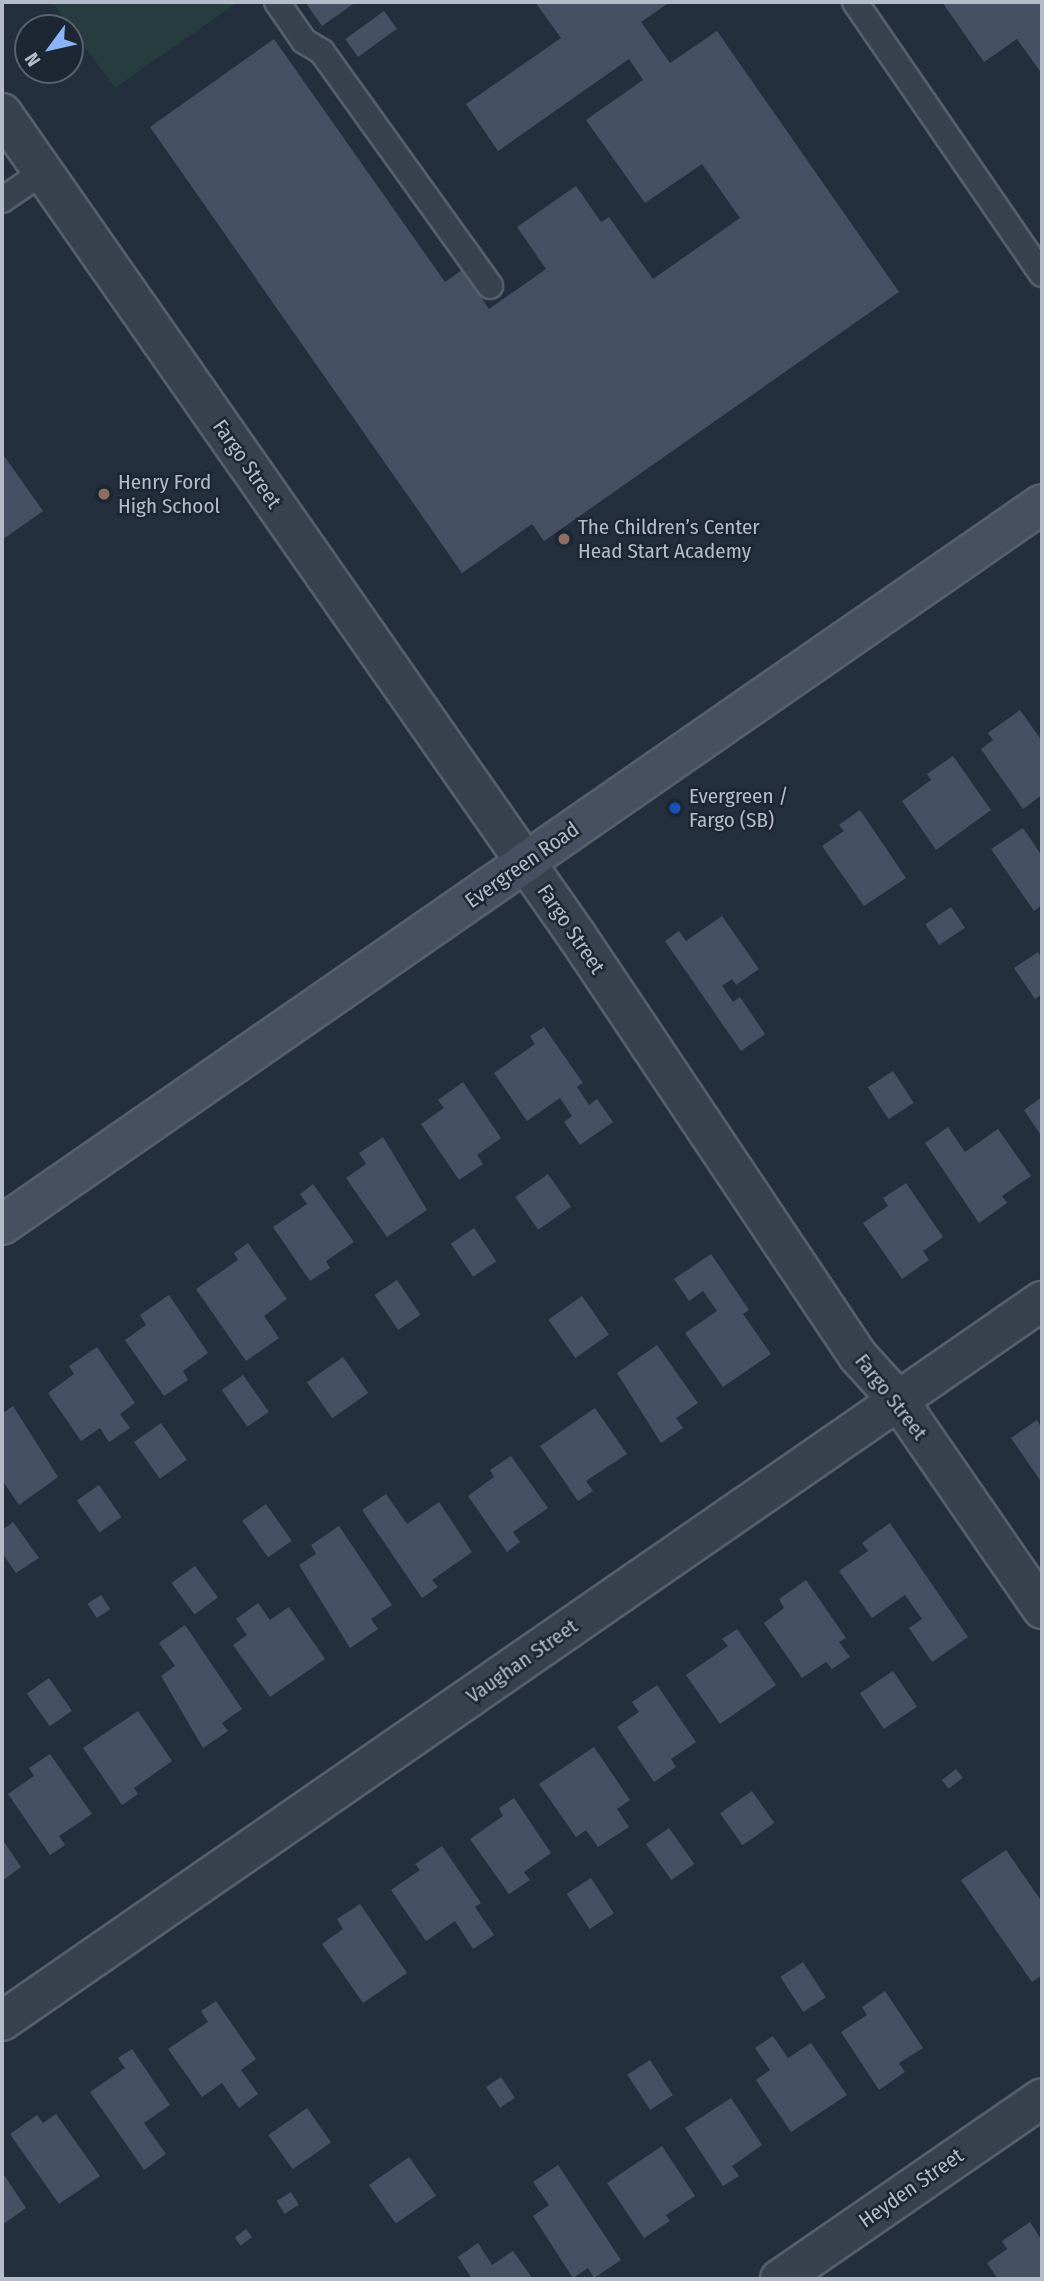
<!DOCTYPE html>
<html>
<head>
<meta charset="utf-8">
<style>
	body { margin:0 }
	#map { position:relative; width:1044px; height:2281px; overflow:hidden; background:#242f3e; font-family:"Fira Sans Condensed",sans-serif }
	div>[style] { position:absolute }
	[style*='--x'] { left:calc(var(--x)*1px); top:calc(var(--y)*1px); width:calc(var(--w)*1px); rotate:calc(var(--a)*1deg) }
	.green>* { inset:0; background:#263c3f }
	.building>* { inset:0; background:#455162; transform-origin:0 0 }
	.roads { filter:drop-shadow(2px 0 #565f6c) drop-shadow(-2px 0 #565f6c) drop-shadow(0 2px #565f6c) drop-shadow(0 -2px #565f6c) }
	.lane>* { height:24px; margin:-12px; padding:0 12px; transform-origin:12px; border-radius:12px; background:#38414e }
	.street>* { height:38px; margin:-19px; padding:0 19px; transform-origin:19px; border-radius:19px; background:#38414e }
	.secondary>* { height:38px; margin:-19px; padding:0 19px; transform-origin:19px; border-radius:19px; background:#465061 }
	.dots>* { width:19px; height:19px; translate:-50% -50%; box-sizing:border-box; border:4px solid #1d2633; border-radius:50% }
	span { translate:-50% -50%; white-space:nowrap; text-align:center; line-height:1.15; -webkit-text-stroke:5px #1d2633; paint-order:stroke }
	.street-label { font-size:21px; color:#b4bcc9 }
	.poi-label { font-size:21px; color:#b4bcc9 }
	.left { translate:0 -50%; text-align:left }
	.frame { position:absolute; inset:0; border:4px solid #b4bcc9; pointer-events:none }
	.north { position:absolute; left:14px; top:14px; width:70px; height:70px; box-sizing:border-box; background:#1d2633; border:2px solid #59626f; border-radius:50%; rotate:237deg; font-size:19px; font-weight:700; line-height:28px; text-align:center; color:#b4bcc9 }
	.north::after { content:''; display:block; margin:auto; width:24px; height:32px; background:#8ab4f8; clip-path:polygon(50% 0,100% 100%,50% 72%,0 100%) }
</style>
</head>
<body>
<div id="map">
	<div class="green">
		<i style="clip-path:polygon(52px 2px,238px 2px,115px 88px)"></i>
	</div>
	<div class="building">
		<i style="clip-path:polygon(305px 2px,356px 2px,322px 26px)"></i>
		<i style="clip-path:polygon(535px 2px,670px 2px,641px 22px,670px 63px,717px 31px,899px 292px,544px 541px,532px 524px,462px 573px,150px 127px,274px 39px,445px 282px,462px 270px,489px 309px,546px 269px,517px 227px,576px 186px,601px 222px,609px 217px,653px 279px,740px 218px,702px 164px,645px 203px,586px 120px,643px 80px,629px 59px,498px 151px,466px 104px,561px 38px)"></i>
		<i style="clip-path:polygon(942px 2px,1042px 2px,1042px 74px,1017px 39px,984px 62px)"></i>
		<i style="left:384px;top:11px;width:22px;height:48px;rotate:54deg"></i>
		<i style="clip-path:polygon(2px 453px,43px 511px,2px 540px)"></i>
		<i style="clip-path:polygon(1020px 710px,1042px 741px,1042px 795px,1023px 809px,981px 749px,993px 740px,988px 733px)"></i>
		<i style="clip-path:polygon(953px 756px,991px 810px,936px 850px,902px 801px,931px 780px,927px 774px)"></i>
		<i style="clip-path:polygon(860px 810px,906px 878px,864px 906px,822px 846px,844px 831px,839px 825px)"></i>
		<i style="clip-path:polygon(1023px 828px,1042px 856px,1042px 905px,1034px 911px,991px 849px)"></i>
		<i style="left:951px;top:907px;width:25px;height:31px;rotate:56deg"></i>
		<i style="clip-path:polygon(722px 916px,759px 969px,736px 985px,732px 979px,722px 986px,733px 1002px,740px 997px,765px 1034px,741px 1051px,665px 941px,679px 931px,686px 941px)"></i>
		<i style="clip-path:polygon(1038px 952px,1042px 959px,1042px 994px,1035px 999px,1014px 968px)"></i>
		<i style="clip-path:polygon(544px 1027px,583px 1083px,577px 1087px,589px 1105px,597px 1099px,613px 1122px,580px 1145px,564px 1122px,572px 1116px,560px 1098px,527px 1121px,494px 1073px,535px 1044px,530px 1036px)"></i>
		<i style="left:893px;top:1071px;width:38px;height:30px;rotate:57deg"></i>
		<i style="clip-path:polygon(463px 1082px,501px 1138px,477px 1155px,483px 1164px,459px 1180px,421px 1124px,444px 1108px,438px 1100px)"></i>
		<i style="clip-path:polygon(1042px 1097px,1042px 1137px,1024px 1110px)"></i>
		<i style="clip-path:polygon(948px 1127px,965px 1152px,998px 1129px,1031px 1176px,1002px 1196px,1007px 1203px,979px 1223px,925px 1143px)"></i>
		<i style="clip-path:polygon(383px 1137px,427px 1210px,387px 1237px,346px 1178px,366px 1164px,359px 1153px)"></i>
		<i style="left:548px;top:1174px;width:40px;height:40px;rotate:55deg"></i>
		<i style="clip-path:polygon(906px 1183px,943px 1237px,923px 1251px,929px 1260px,902px 1279px,863px 1223px,888px 1206px,883px 1198px)"></i>
		<i style="clip-path:polygon(313px 1184px,354px 1242px,326px 1261px,330px 1268px,310px 1281px,273px 1227px,307px 1204px,300px 1194px)"></i>
		<i style="left:474px;top:1228px;width:40px;height:28px;rotate:56deg"></i>
		<i style="clip-path:polygon(248px 1243px,287px 1299px,264px 1316px,279px 1338px,246px 1361px,196px 1289px,238px 1260px,234px 1253px)"></i>
		<i style="clip-path:polygon(711px 1254px,749px 1310px,743px 1314px,771px 1354px,723px 1387px,685px 1333px,717px 1311px,703px 1291px,689px 1301px,674px 1279px)"></i>
		<i style="left:397px;top:1280px;width:42px;height:27px;rotate:56deg"></i>
		<i style="clip-path:polygon(169px 1295px,208px 1353px,183px 1371px,188px 1380px,164px 1396px,125px 1340px,146px 1325px,140px 1315px)"></i>
		<i style="left:582px;top:1296px;width:47px;height:41px;rotate:55deg"></i>
		<i style="clip-path:polygon(657px 1345px,698px 1403px,676px 1418px,683px 1428px,661px 1443px,617px 1373px)"></i>
		<i style="clip-path:polygon(97px 1347px,135px 1403px,120px 1414px,130px 1428px,109px 1442px,100px 1428px,81px 1441px,48px 1393px,74px 1374px,69px 1366px)"></i>
		<i style="left:343px;top:1357px;width:44px;height:44px;rotate:55deg"></i>
		<i style="left:243px;top:1375px;width:45px;height:26px;rotate:55deg"></i>
		<i style="clip-path:polygon(13px 1406px,58px 1477px,19px 1505px,2px 1480px,2px 1414px)"></i>
		<i style="clip-path:polygon(595px 1408px,627px 1454px,586px 1481px,593px 1491px,578px 1501px,540px 1446px)"></i>
		<i style="clip-path:polygon(1037px 1420px,1042px 1429px,1042px 1483px,1011px 1438px)"></i>
		<i style="left:161px;top:1423px;width:45px;height:33px;rotate:55deg"></i>
		<i style="clip-path:polygon(511px 1456px,548px 1508px,513px 1532px,520px 1542px,507px 1552px,468px 1496px,494px 1477px,490px 1470px)"></i>
		<i style="left:99px;top:1485px;width:39px;height:27px;rotate:55deg"></i>
		<i style="clip-path:polygon(386px 1494px,407px 1524px,439px 1502px,472px 1552px,432px 1580px,438px 1587px,422px 1598px,362px 1510px)"></i>
		<i style="left:266px;top:1504px;width:45px;height:29px;rotate:55deg"></i>
		<i style="clip-path:polygon(13px 1522px,39px 1558px,16px 1573px,2px 1553px,2px 1530px)"></i>
		<i style="clip-path:polygon(890px 1523px,968px 1637px,932px 1662px,909px 1628px,922px 1619px,905px 1595px,872px 1618px,839px 1571px,868px 1551px,862px 1543px)"></i>
		<i style="clip-path:polygon(339px 1526px,392px 1605px,371px 1619px,378px 1629px,350px 1648px,299px 1565px,316px 1554px,311px 1545px)"></i>
		<i style="left:195px;top:1566px;width:39px;height:29px;rotate:54deg"></i>
		<i style="clip-path:polygon(806px 1580px,846px 1638px,839px 1642px,850px 1657px,832px 1669px,826px 1662px,802px 1678px,764px 1623px,784px 1608px,779px 1599px)"></i>
		<i style="left:101px;top:1595px;width:17px;height:16px;rotate:57deg"></i>
		<i style="clip-path:polygon(258px 1603px,270px 1620px,289px 1607px,325px 1659px,270px 1697px,233px 1645px,247px 1635px,236px 1619px)"></i>
		<i style="clip-path:polygon(185px 1625px,242px 1709px,222px 1723px,228px 1731px,203px 1748px,161px 1676px,175px 1666px,159px 1643px)"></i>
		<i style="clip-path:polygon(737px 1629px,776px 1685px,720px 1724px,686px 1675px,728px 1646px,722px 1639px)"></i>
		<i style="left:893px;top:1671px;width:43px;height:40px;rotate:56deg"></i>
		<i style="left:49px;top:1678px;width:40px;height:27px;rotate:55deg"></i>
		<i style="clip-path:polygon(657px 1685px,696px 1742px,671px 1759px,676px 1767px,654px 1782px,617px 1727px,639px 1712px,632px 1702px)"></i>
		<i style="clip-path:polygon(138px 1711px,172px 1761px,134px 1788px,138px 1794px,122px 1805px,83px 1748px)"></i>
		<i style="clip-path:polygon(594px 1747px,630px 1800px,617px 1809px,629px 1827px,598px 1847px,586px 1830px,576px 1837px,539px 1784px)"></i>
		<i style="clip-path:polygon(50px 1754px,92px 1814px,59px 1836px,65px 1845px,50px 1855px,8px 1794px,34px 1776px,29px 1768px)"></i>
		<i style="left:956px;top:1769px;width:11px;height:18px;rotate:52deg"></i>
		<i style="left:752px;top:1791px;width:39px;height:39px;rotate:55deg"></i>
		<i style="clip-path:polygon(514px 1798px,551px 1853px,524px 1872px,530px 1880px,509px 1894px,470px 1839px,503px 1816px,499px 1808px)"></i>
		<i style="left:669px;top:1828px;width:44px;height:28px;rotate:55deg"></i>
		<i style="clip-path:polygon(2px 1839px,21px 1867px,2px 1881px)"></i>
		<i style="clip-path:polygon(442px 1846px,481px 1903px,475px 1907px,494px 1935px,473px 1949px,455px 1921px,426px 1941px,391px 1890px,420px 1870px,415px 1864px)"></i>
		<i style="clip-path:polygon(1006px 1850px,1042px 1902px,1042px 1975px,1032px 1982px,961px 1880px)"></i>
		<i style="left:591px;top:1878px;width:42px;height:29px;rotate:57deg"></i>
		<i style="clip-path:polygon(360px 1904px,407px 1973px,363px 2003px,322px 1944px,343px 1929px,337px 1919px)"></i>
		<i style="left:803px;top:1962px;width:42px;height:27px;rotate:57deg"></i>
		<i style="clip-path:polygon(885px 1991px,923px 2048px,899px 2063px,905px 2072px,879px 2090px,841px 2032px,867px 2015px,862px 2007px)"></i>
		<i style="clip-path:polygon(216px 2001px,256px 2059px,241px 2070px,258px 2094px,239px 2108px,222px 2083px,202px 2097px,168px 2049px,208px 2022px,201px 2011px)"></i>
		<i style="clip-path:polygon(773px 2036px,788px 2058px,811px 2043px,847px 2095px,791px 2132px,756px 2080px,770px 2070px,755px 2048px)"></i>
		<i style="clip-path:polygon(132px 2049px,170px 2105px,144px 2123px,166px 2154px,144px 2170px,90px 2092px,125px 2068px,118px 2058px)"></i>
		<i style="left:650px;top:2060px;width:42px;height:27px;rotate:57deg"></i>
		<i style="left:501px;top:2077px;width:25px;height:18px;rotate:56deg"></i>
		<i style="clip-path:polygon(731px 2098px,762px 2145px,732px 2166px,739px 2176px,723px 2186px,685px 2128px)"></i>
		<i style="left:307px;top:2108px;width:42px;height:47px;rotate:55deg"></i>
		<i style="clip-path:polygon(56px 2114px,100px 2176px,59px 2204px,10px 2134px,37px 2115px,43px 2123px)"></i>
		<i style="clip-path:polygon(662px 2146px,695px 2196px,666px 2215px,670px 2221px,644px 2238px,607px 2183px)"></i>
		<i style="left:409px;top:2157px;width:47px;height:49px;rotate:55deg"></i>
		<i style="clip-path:polygon(558px 2165px,621px 2260px,594px 2278px,588px 2268px,573px 2278px,533px 2216px,549px 2205px,533px 2182px)"></i>
		<i style="clip-path:polygon(2px 2172px,26px 2208px,2px 2225px)"></i>
		<i style="left:291px;top:2192px;width:15px;height:17px;rotate:58deg"></i>
		<i style="clip-path:polygon(1030px 2222px,1042px 2241px,1042px 2279px,998px 2279px,987px 2263px,1007px 2249px,1002px 2241px)"></i>
		<i style="left:246px;top:2229px;width:10px;height:14px;rotate:53deg"></i>
		<i style="clip-path:polygon(478px 2243px,492px 2265px,513px 2251px,533px 2279px,472px 2279px,458px 2257px)"></i>
	</div>
	<div class="roads">
		<div class="lane">
			<i style="--x:277;--y:2;--w:47;--a:55.3"></i>
			<i style="--x:304;--y:41;--w:21;--a:31"></i>
			<i style="--x:322;--y:52;--w:288;--a:54.3"></i>
			<i style="--x:855;--y:2;--w:330;--a:55.5"></i>
			<i style="--x:2;--y:200;--w:50;--a:-34.3"></i>
		</div>
		<div class="street">
			<i style="--x:2;--y:113;--w:1004;--a:55.06"></i>
			<i style="--x:577;--y:936;--w:505;--a:56.22"></i>
			<i style="--x:858;--y:1356;--w:59;--a:47.7"></i>
			<i style="--x:898;--y:1400;--w:254;--a:55.4"></i>
			<i style="--x:2;--y:2021;--w:1265;--a:-34.7"></i>
			<i style="--x:780;--y:2279;--w:318;--a:-34.6"></i>
		</div>
		<div class="secondary">
			<i style="--x:2;--y:1225;--w:1265;--a:-34.73"></i>
		</div>
	</div>
	<div class="dots">
		<i style="left:104px;top:494px;background:#8d6e63"></i>
		<i style="left:564px;top:539px;background:#8d6e63"></i>
		<i style="left:675px;top:808px;background:#1a4fb4"></i>
	</div>
	<div class="street-label">
		<span style="left:247px;top:464px;rotate:55deg">Fargo Street</span>
		<span style="left:522px;top:865px;rotate:-35deg">Evergreen Road</span>
		<span style="left:571px;top:929px;rotate:56deg">Fargo Street</span>
		<span style="left:891px;top:1397px;rotate:52deg">Fargo Street</span>
		<span style="left:522px;top:1661px;rotate:-35deg">Vaughan Street</span>
		<span style="left:911px;top:2188px;rotate:-35deg">Heyden Street</span>
	</div>
	<div class="poi-label">
		<span class="left" style="left:118px;top:494px">Henry Ford<br>High School</span>
		<span class="left" style="left:578px;top:539px">The Children’s Center<br>Head Start Academy</span>
		<span class="left" style="left:689px;top:808px">Evergreen /<br>Fargo (SB)</span>
	</div>
	<div class="frame"></div>
	<div class="north">N</div>
</div>
</body>
</html>
